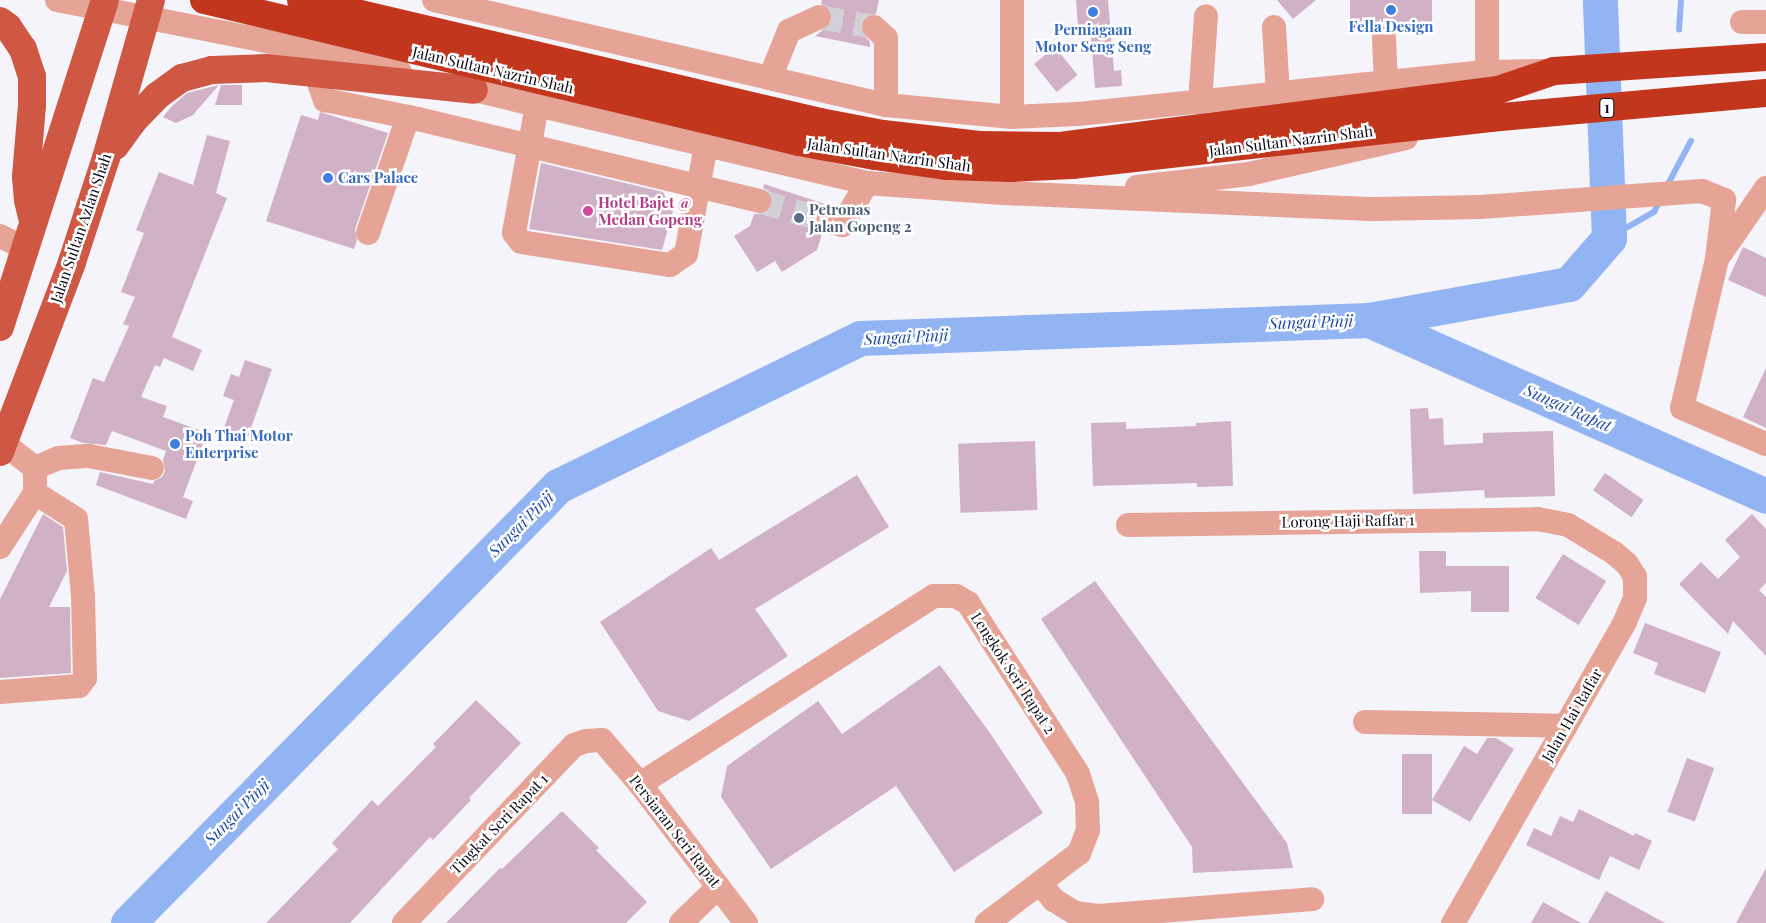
<!DOCTYPE html>
<html>
<head>
<meta charset="utf-8">
<style>
	body { margin:0 }
	#map { position:relative; width:1766px; height:923px; overflow:hidden; background:#f6f4fb; font-family:"Playfair Display",serif }
	div>[style] { position:absolute }
	[style*='--x'] { left:calc(var(--x)*1px); top:calc(var(--y)*1px); width:calc(var(--w)*1px); rotate:calc(var(--a)*1deg) }
	.stream>* { height:5.5px; margin:-2.75px; padding:0 2.75px; transform-origin:2.75px; border-radius:2.75px; background:#92b4f2 }
	.river>* { height:35px; margin:-17.5px; padding:0 17.5px; transform-origin:17.5px; border-radius:17.5px; background:#92b4f2 }
	.building>* { inset:0; background:#d1b1c5; transform-origin:0 0 }
	.minor-tunnel>* { height:24px; margin-top:-12px; transform-origin:0; background:repeating-linear-gradient(90deg,#d3d1d8 0 24px,transparent 0 36px) }
	.minor>* { height:24px; margin:-12px; padding:0 12px; transform-origin:12px; border-radius:12px; background:#e6a496 }
	.major>* { height:28px; margin:-14px; padding:0 14px; transform-origin:14px; border-radius:14px; background:#ce5843 }
	.highway>* { height:28px; margin:-14px; padding:0 14px; transform-origin:14px; border-radius:14px; background:#c2361d }
	.highway-bridge>* { height:28px; margin:-14px; padding:0 14px; transform-origin:14px; border-radius:14px; background:#c2361d }
	.dots>* { width:14px; height:14px; translate:-50% -50%; box-sizing:border-box; border:2px solid #fff; border-radius:50% }
	span { translate:-50% -50%; white-space:nowrap; text-align:center; line-height:1.15; -webkit-text-stroke:5px #fff; paint-order:stroke }
	.shield-label span { padding:1px 4px; background:#fff; border:1px solid; border-radius:4px; -webkit-text-stroke-width:0 }
	.shield-label { font-size:14px; color:#0c0914; font-weight:700 }
	.shop-label { font-size:15px; color:#366cbe; font-weight:700 }
	.left { translate:0 -50%; text-align:left }
	.street-label { font-size:15px; color:#0c0914 }
	.hotel-label { font-size:15px; color:#b23c85; font-weight:700 }
	.service-label { font-size:15px; color:#4e5e75; font-weight:700 }
	.water-label { font-size:16px; color:#1e4aa2; font-style:italic }
</style>
</head>
<body>
<div id="map">
	<div class="stream">
		<i style="--x:1679;--y:30;--w:30;--a:-86"></i>
		<i style="--x:1666;--y:188;--w:53;--a:-62"></i>
		<i style="--x:1609;--y:238;--w:52;--a:-30"></i>
		<i style="--x:1654;--y:212;--w:13;--a:-61"></i>
	</div>
	<div class="river">
		<i style="--x:1369;--y:320;--w:434;--a:23.9"></i>
		<i style="--x:128;--y:923;--w:613;--a:-45.46"></i>
		<i style="--x:558;--y:486;--w:336;--a:-26.1"></i>
		<i style="--x:860;--y:338;--w:509;--a:-2.03"></i>
		<i style="--x:1369;--y:320;--w:203;--a:-10.2"></i>
		<i style="--x:1569;--y:284;--w:61;--a:-49"></i>
		<i style="--x:1609;--y:238;--w:238;--a:-92.2"></i>
	</div>
	<div class="building">
		<i style="clip-path:polygon(822px 0,879px 0,876px 14px,864px 17px,861px 25px,861px 32px,870px 42px,870px 47px,815px 36px,830px 25px,833px 19px,831px 11px,821px 4px)"></i>
		<i style="clip-path:polygon(1076px 0,1108px 0,1114px 71px,1121px 70px,1122px 86px,1095px 88px,1090px 25px,1078px 26px)"></i>
		<i style="clip-path:polygon(1277px 0,1316px 0,1293px 19px)"></i>
		<i style="left:1350px;top:0;width:82px;height:22px"></i>
		<i style="left:1055px;top:47px;width:36px;height:27px;rotate:51deg"></i>
		<i style="clip-path:polygon(219px 85px,193px 115px,176px 123px,163px 117px,172px 106px,187px 93px)"></i>
		<i style="clip-path:polygon(221px 85px,242px 85px,242px 105px,215px 105px)"></i>
		<i style="clip-path:polygon(320px 112px,388px 133px,355px 229px,357px 240px,354px 249px,266px 221px,301px 115px,318px 120px)"></i>
		<i style="clip-path:polygon(207px 135px,230px 141px,216px 193px,227px 198px,172px 337px,202px 350px,193px 371px,164px 358px,160px 367px,155px 365px,141px 397px,167px 406px,163px 417px,207px 433px,183px 497px,193px 501px,186px 519px,96px 485px,100px 472px,153px 484px,154px 481px,162px 477px,165px 471px,163px 460px,166px 451px,112px 431px,106px 445px,83px 443px,70px 438px,93px 378px,104px 382px,129px 326px,123px 324px,135px 297px,121px 292px,144px 233px,136px 230px,159px 172px,193px 185px)"></i>
		<i style="clip-path:polygon(541px 163px,663px 192px,673px 211px,662px 250px,529px 229px)"></i>
		<i style="clip-path:polygon(764px 184px,831px 206px,818px 211px,814px 217px,814px 225px,822px 234px,817px 250px,782px 272px,775px 261px,757px 272px,734px 236px,750px 226px,754px 214px,762px 214px,769px 210px,772px 198px,769px 191px,763px 188px)"></i>
		<i style="clip-path:polygon(1743px 247px,1766px 258px,1766px 297px,1728px 280px)"></i>
		<i style="clip-path:polygon(245px 360px,272px 369px,246px 442px,222px 433px,234px 400px,223px 396px,231px 374px,239px 377px)"></i>
		<i style="clip-path:polygon(1766px 368px,1766px 428px,1743px 417px)"></i>
		<i style="clip-path:polygon(1428px 408px,1429px 419px,1443px 418px,1444px 445px,1483px 443px,1483px 433px,1553px 431px,1555px 496px,1485px 498px,1484px 490px,1413px 494px,1410px 409px)"></i>
		<i style="clip-path:polygon(1231px 421px,1233px 486px,1197px 487px,1197px 483px,1093px 486px,1091px 423px,1126px 422px,1126px 429px,1196px 426px,1196px 423px)"></i>
		<i style="left:1035px;top:441px;width:69px;height:77px;rotate:88deg"></i>
		<i style="left:1605px;top:473px;width:47px;height:21px;rotate:35deg"></i>
		<i style="clip-path:polygon(857px 475px,889px 527px,755px 609px,788px 656px,689px 721px,658px 711px,600px 622px,711px 548px,719px 560px)"></i>
		<i style="clip-path:polygon(43px 514px,63px 527px,67px 571px,49px 607px,70px 607px,71px 673px,0 678px,0 599px)"></i>
		<i style="clip-path:polygon(1752px 514px,1766px 529px,1766px 583px,1759px 590px,1766px 597px,1766px 656px,1733px 621px,1728px 634px,1679px 584px,1701px 562px,1718px 579px,1740px 557px,1725px 540px)"></i>
		<i style="clip-path:polygon(1419px 551px,1446px 551px,1446px 566px,1509px 566px,1509px 612px,1471px 612px,1471px 591px,1420px 593px)"></i>
		<i style="left:1563px;top:554px;width:51px;height:52px;rotate:32deg"></i>
		<i style="clip-path:polygon(1095px 581px,1287px 843px,1293px 868px,1193px 873px,1192px 847px,1041px 619px)"></i>
		<i style="clip-path:polygon(1645px 623px,1721px 652px,1705px 693px,1654px 674px,1658px 663px,1633px 653px)"></i>
		<i style="clip-path:polygon(940px 665px,990px 733px,1043px 813px,954px 872px,896px 786px,771px 869px,721px 797px,727px 766px,818px 701px,842px 734px)"></i>
		<i style="clip-path:polygon(476px 700px,521px 743px,469px 798px,471px 800px,433px 840px,430px 837px,350px 923px,266px 923px,338px 849px,332px 843px,372px 800px,378px 806px,436px 747px,433px 744px)"></i>
		<i style="clip-path:polygon(1487px 738px,1496px 738px,1514px 749px,1470px 822px,1432px 800px,1464px 746px,1477px 754px)"></i>
		<i style="left:1432px;top:754px;width:60px;height:30px;rotate:90deg"></i>
		<i style="left:1687px;top:758px;width:29px;height:57px;rotate:20deg"></i>
		<i style="clip-path:polygon(1579px 809px,1634px 836px,1635px 833px,1652px 841px,1639px 870px,1610px 856px,1599px 880px,1526px 845px,1534px 828px,1551px 836px,1560px 816px,1573px 822px)"></i>
		<i style="clip-path:polygon(562px 811px,599px 848px,596px 850px,647px 902px,626px 923px,446px 923px,500px 868px,502px 869px)"></i>
		<i style="clip-path:polygon(1766px 868px,1766px 923px,1736px 923px)"></i>
		<i style="clip-path:polygon(1606px 891px,1665px 923px,1588px 923px)"></i>
		<i style="clip-path:polygon(1543px 902px,1581px 923px,1531px 923px)"></i>
	</div>
	<div class="minor-tunnel">
		<i style="--x:819;--y:17;--w:56;--a:10.3"></i>
		<i style="--x:759;--y:201;--w:71;--a:16.4"></i>
	</div>
	<div class="minor">
		<i style="--x:57;--y:0;--w:234;--a:11.1"></i>
		<i style="--x:287;--y:45;--w:116;--a:13.4"></i>
		<i style="--x:434;--y:0;--w:464;--a:13.1"></i>
		<i style="--x:886;--y:105;--w:127;--a:5.4"></i>
		<i style="--x:1012;--y:117;--w:66;--a:-2.6"></i>
		<i style="--x:1078;--y:114;--w:411;--a:-5.9"></i>
		<i style="--x:1487;--y:72;--w:56;--a:-1"></i>
		<i style="--x:1012;--y:0;--w:117;--a:90"></i>
		<i style="--x:1487;--y:0;--w:72;--a:90"></i>
		<i style="--x:1742;--y:22;--w:24;--a:0"></i>
		<i style="--x:874;--y:27;--w:16;--a:43"></i>
		<i style="--x:886;--y:38;--w:67;--a:90"></i>
		<i style="--x:1274;--y:27;--w:67;--a:86.6"></i>
		<i style="--x:1384;--y:38;--w:45;--a:87.5"></i>
		<i style="--x:316;--y:74;--w:28;--a:71"></i>
		<i style="--x:325;--y:100;--w:95;--a:11.5"></i>
		<i style="--x:418;--y:119;--w:351;--a:13.5"></i>
		<i style="--x:770;--y:78;--w:51;--a:-68"></i>
		<i style="--x:789;--y:31;--w:33;--a:-25"></i>
		<i style="--x:457;--y:86;--w:421;--a:13.3"></i>
		<i style="--x:867;--y:183;--w:136;--a:4.2"></i>
		<i style="--x:1003;--y:193;--w:372;--a:2.5"></i>
		<i style="--x:1375;--y:209;--w:105;--a:-1.1"></i>
		<i style="--x:1480;--y:207;--w:223;--a:-4.1"></i>
		<i style="--x:1702;--y:191;--w:24;--a:22"></i>
		<i style="--x:1724;--y:200;--w:59;--a:96.8"></i>
		<i style="--x:1717;--y:259;--w:153;--a:103.2"></i>
		<i style="--x:1682;--y:408;--w:91;--a:23.2"></i>
		<i style="--x:1200;--y:102;--w:86;--a:-86"></i>
		<i style="--x:537;--y:105;--w:130;--a:100.2"></i>
		<i style="--x:514;--y:233;--w:11;--a:52"></i>
		<i style="--x:521;--y:242;--w:151;--a:8.8"></i>
		<i style="--x:670;--y:265;--w:19;--a:-35"></i>
		<i style="--x:686;--y:254;--w:111;--a:-79.6"></i>
		<i style="--x:1137;--y:187;--w:113;--a:-6.6"></i>
		<i style="--x:1249;--y:174;--w:161;--a:-12.9"></i>
		<i style="--x:827;--y:221;--w:16;--a:15"></i>
		<i style="--x:842;--y:225;--w:49;--a:-59.2"></i>
		<i style="--x:368;--y:233;--w:123;--a:-71"></i>
		<i style="--x:0;--y:236;--w:28;--a:26"></i>
		<i style="--x:1719;--y:256;--w:83;--a:-55.3"></i>
		<i style="--x:35;--y:468;--w:25;--a:-23"></i>
		<i style="--x:58;--y:458;--w:31;--a:-4"></i>
		<i style="--x:89;--y:456;--w:64;--a:10.8"></i>
		<i style="--x:1128;--y:525;--w:410;--a:-0.8"></i>
		<i style="--x:1538;--y:519;--w:31;--a:11"></i>
		<i style="--x:1568;--y:525;--w:54;--a:31.3"></i>
		<i style="--x:1614;--y:553;--w:17;--a:40"></i>
		<i style="--x:1627;--y:564;--w:15;--a:58"></i>
		<i style="--x:1635;--y:577;--w:21;--a:90"></i>
		<i style="--x:1635;--y:598;--w:26;--a:113"></i>
		<i style="--x:1625;--y:622;--w:347;--a:119.7"></i>
		<i style="--x:0;--y:547;--w:64;--a:-57.1"></i>
		<i style="--x:35;--y:493;--w:25;--a:-90"></i>
		<i style="--x:35;--y:468;--w:39;--a:-142"></i>
		<i style="--x:0;--y:692;--w:79;--a:-4.3"></i>
		<i style="--x:79;--y:686;--w:10;--a:-53"></i>
		<i style="--x:85;--y:678;--w:82;--a:-91.4"></i>
		<i style="--x:83;--y:596;--w:77;--a:-95.2"></i>
		<i style="--x:76;--y:519;--w:49;--a:-147.6"></i>
		<i style="--x:1365;--y:722;--w:201;--a:1.1"></i>
		<i style="--x:640;--y:784;--w:349;--a:-32.6"></i>
		<i style="--x:934;--y:596;--w:22;--a:0"></i>
		<i style="--x:956;--y:596;--w:14;--a:30"></i>
		<i style="--x:968;--y:603;--w:203;--a:57.2"></i>
		<i style="--x:1078;--y:774;--w:29;--a:72"></i>
		<i style="--x:1087;--y:802;--w:28;--a:88"></i>
		<i style="--x:1088;--y:830;--w:25;--a:111"></i>
		<i style="--x:1079;--y:853;--w:116;--a:142.7"></i>
		<i style="--x:1040;--y:883;--w:22;--a:51"></i>
		<i style="--x:1054;--y:900;--w:25;--a:32"></i>
		<i style="--x:1075;--y:913;--w:23;--a:7"></i>
		<i style="--x:1098;--y:916;--w:215;--a:-4.5"></i>
		<i style="--x:404;--y:923;--w:246;--a:-46.3"></i>
		<i style="--x:574;--y:745;--w:13;--a:-18"></i>
		<i style="--x:586;--y:741;--w:16;--a:-4"></i>
		<i style="--x:602;--y:740;--w:58;--a:49.2"></i>
		<i style="--x:640;--y:784;--w:175;--a:52.7"></i>
		<i style="--x:681;--y:923;--w:52;--a:-44.2"></i>
	</div>
	<div class="major">
		<i style="--x:0;--y:21;--w:10;--a:37"></i>
		<i style="--x:8;--y:27;--w:27;--a:56"></i>
		<i style="--x:23;--y:49;--w:29;--a:72"></i>
		<i style="--x:32;--y:77;--w:28;--a:90"></i>
		<i style="--x:32;--y:105;--w:72;--a:94.8"></i>
		<i style="--x:26;--y:177;--w:23;--a:85"></i>
		<i style="--x:28;--y:200;--w:17;--a:77"></i>
		<i style="--x:115;--y:146;--w:31;--a:-54"></i>
		<i style="--x:133;--y:121;--w:35;--a:-46"></i>
		<i style="--x:157;--y:96;--w:31;--a:-36"></i>
		<i style="--x:182;--y:78;--w:31;--a:-15"></i>
		<i style="--x:212;--y:70;--w:54;--a:-2.1"></i>
		<i style="--x:266;--y:68;--w:209;--a:6"></i>
		<i style="--x:0;--y:327;--w:343;--a:-72.2"></i>
		<i style="--x:0;--y:452;--w:203;--a:-69.2"></i>
		<i style="--x:72;--y:262;--w:109;--a:-71.9"></i>
		<i style="--x:106;--y:158;--w:164;--a:-74.1"></i>
	</div>
	<div class="highway">
		<i style="--x:301;--y:0;--w:533;--a:13.23"></i>
		<i style="--x:820;--y:122;--w:64;--a:10.8"></i>
		<i style="--x:883;--y:134;--w:97;--a:6.5"></i>
		<i style="--x:979;--y:145;--w:81;--a:0.7"></i>
		<i style="--x:1060;--y:146;--w:442;--a:-7.3"></i>
		<i style="--x:1498;--y:90;--w:59;--a:-18.7"></i>
		<i style="--x:1554;--y:71;--w:212;--a:-3.8"></i>
		<i style="--x:875;--y:156;--w:73;--a:7.9"></i>
		<i style="--x:947;--y:166;--w:64;--a:1.8"></i>
		<i style="--x:1011;--y:168;--w:61;--a:-2.8"></i>
		<i style="--x:1072;--y:165;--w:421;--a:-6.4"></i>
		<i style="--x:1490;--y:118;--w:277;--a:-5.2"></i>
	</div>
	<div class="highway-bridge">
		<i style="--x:204;--y:0;--w:612;--a:13.42"></i>
		<i style="--x:799;--y:142;--w:77;--a:10.4"></i>
	</div>
	<div class="dots">
		<i style="left:1391px;top:10px;background:#3f7fe0"></i>
		<i style="left:1093px;top:12px;background:#3f7fe0"></i>
		<i style="left:328px;top:178px;background:#3f7fe0"></i>
		<i style="left:588px;top:211px;background:#d1479c"></i>
		<i style="left:799px;top:218px;background:#5c6f8a"></i>
		<i style="left:175px;top:444px;background:#3f7fe0"></i>
	</div>
	<div class="shield-label">
		<span style="left:1607px;top:108px">1</span>
	</div>
	<div class="shop-label">
		<span style="left:1391px;top:27px">Fella Design</span>
		<span style="left:1093px;top:38px">Perniagaan<br>Motor Seng Seng</span>
		<span class="left" style="left:338px;top:178px">Cars Palace</span>
		<span class="left" style="left:185px;top:444px">Poh Thai Motor<br>Enterprise</span>
	</div>
	<div class="street-label">
		<span style="left:493px;top:70px;rotate:13deg">Jalan Sultan Nazrin Shah</span>
		<span style="left:1291px;top:141px;rotate:-7deg">Jalan Sultan Nazrin Shah</span>
		<span style="left:889px;top:155px;rotate:8deg">Jalan Sultan Nazrin Shah</span>
		<span style="left:81px;top:228px;rotate:-71deg">Jalan Sultan Azlan Shah</span>
		<span style="left:1348px;top:521px;rotate:-1deg">Lorong Haji Raffar 1</span>
		<span style="left:1013px;top:673px;rotate:57deg">Lengkok Seri Rapat 2</span>
		<span style="left:1572px;top:715px;rotate:-60deg">Jalan Hai Raffar</span>
		<span style="left:499px;top:824px;rotate:-46deg">Tingkat Seri Rapat 1</span>
		<span style="left:675px;top:831px;rotate:52deg">Persiaran Seri Rapat</span>
	</div>
	<div class="hotel-label">
		<span class="left" style="left:598px;top:211px">Hotel Bajet @<br>Medan Gopeng</span>
	</div>
	<div class="service-label">
		<span class="left" style="left:809px;top:218px">Petronas<br>Jalan Gopeng 2</span>
	</div>
	<div class="water-label">
		<span style="left:1311px;top:322px;rotate:-2deg">Sungai Pinji</span>
		<span style="left:906px;top:337px;rotate:-3deg">Sungai Pinji</span>
		<span style="left:1568px;top:408px;rotate:24deg">Sungai Rapat</span>
		<span style="left:521px;top:524px;rotate:-45deg">Sungai Pinji</span>
		<span style="left:237px;top:812px;rotate:-45deg">Sungai Pinji</span>
	</div>
</div>
</body>
</html>
